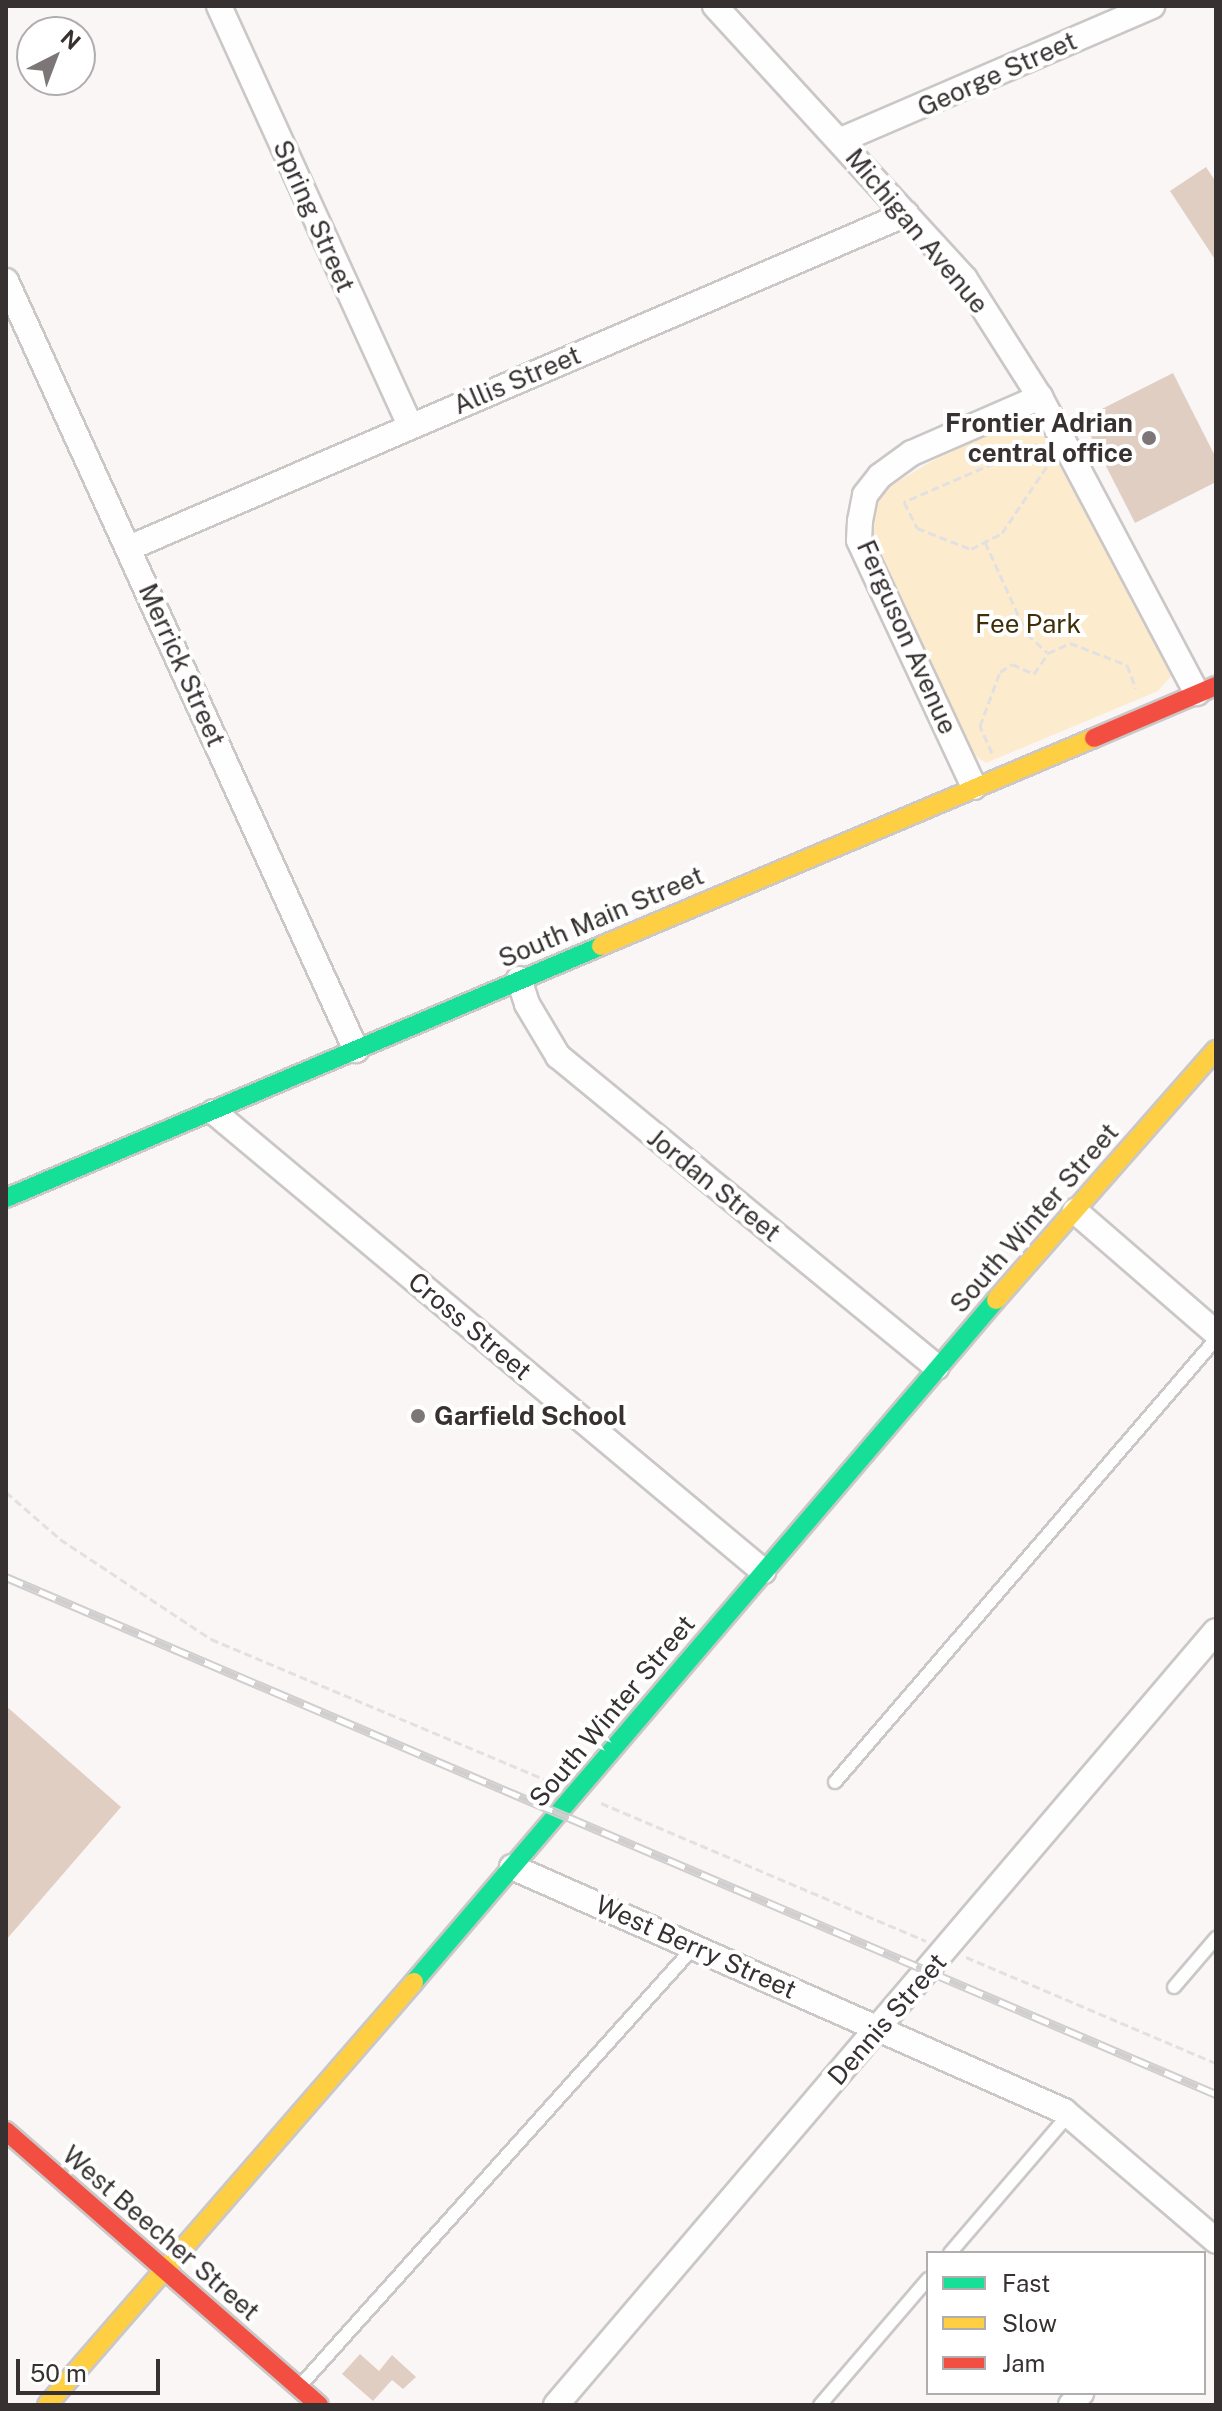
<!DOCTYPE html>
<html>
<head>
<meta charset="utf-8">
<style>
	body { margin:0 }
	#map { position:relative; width:1222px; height:2411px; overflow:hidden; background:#fbf6f6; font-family:"Public Sans",sans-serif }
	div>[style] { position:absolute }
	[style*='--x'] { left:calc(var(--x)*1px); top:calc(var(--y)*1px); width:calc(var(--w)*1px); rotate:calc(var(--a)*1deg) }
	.green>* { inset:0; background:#fceccd }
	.building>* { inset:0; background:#e0cec3 }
	.path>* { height:3px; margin-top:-1.5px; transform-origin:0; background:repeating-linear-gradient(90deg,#e2e0e0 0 8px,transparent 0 12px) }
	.roads { filter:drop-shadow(2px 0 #cbc7c7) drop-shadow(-2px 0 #cbc7c7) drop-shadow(0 2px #cbc7c7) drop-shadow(0 -2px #cbc7c7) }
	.lane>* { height:12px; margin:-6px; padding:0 6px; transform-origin:6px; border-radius:6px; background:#fefefe }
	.street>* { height:24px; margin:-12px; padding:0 12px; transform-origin:12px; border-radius:12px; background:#fefefe }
	.fast>* { height:18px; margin:-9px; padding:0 9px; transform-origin:9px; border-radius:9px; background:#16e098 }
	.slow>* { height:18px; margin:-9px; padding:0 9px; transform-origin:9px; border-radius:9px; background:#ffcf43 }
	.jam>* { height:18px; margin:-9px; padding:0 9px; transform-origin:9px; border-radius:9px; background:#f24e42 }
	.rail>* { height:9px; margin-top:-4.5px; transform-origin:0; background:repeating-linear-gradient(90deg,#fff 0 18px,#d0cece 0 36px); box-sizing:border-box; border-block:2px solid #d0cece }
	.dots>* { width:22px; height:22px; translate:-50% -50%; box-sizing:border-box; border:4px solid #fff; border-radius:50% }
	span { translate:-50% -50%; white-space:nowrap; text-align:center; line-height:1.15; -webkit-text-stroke:8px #fff; paint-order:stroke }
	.street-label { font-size:26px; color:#373231 }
	.poi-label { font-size:26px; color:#373231; font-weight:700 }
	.right { translate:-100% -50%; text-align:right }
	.left { translate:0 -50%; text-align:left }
	.park-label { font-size:26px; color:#3f2f06 }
	.frame { position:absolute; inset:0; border:8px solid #373231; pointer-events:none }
	.legend { position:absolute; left:926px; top:2251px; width:280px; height:144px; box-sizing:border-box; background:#fff; border:2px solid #afadad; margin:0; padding:10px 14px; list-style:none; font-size:24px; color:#373231 }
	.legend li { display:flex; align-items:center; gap:16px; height:40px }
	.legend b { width:40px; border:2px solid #afadad }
	.north { position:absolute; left:16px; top:16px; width:80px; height:80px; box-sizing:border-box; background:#fff; border:2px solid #afadad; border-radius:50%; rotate:42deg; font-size:22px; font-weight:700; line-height:32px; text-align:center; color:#373231 }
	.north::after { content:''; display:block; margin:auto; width:28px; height:36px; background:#7c7776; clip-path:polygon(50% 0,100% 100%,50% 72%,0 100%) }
	.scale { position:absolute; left:16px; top:2359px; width:144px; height:36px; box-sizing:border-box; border:4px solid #373231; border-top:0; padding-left:10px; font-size:24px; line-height:28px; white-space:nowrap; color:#373231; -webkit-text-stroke:6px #fff; paint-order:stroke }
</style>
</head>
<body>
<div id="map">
	<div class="green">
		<i style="clip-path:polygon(1032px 414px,1172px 675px,1158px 691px,986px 763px,973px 754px,868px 524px,874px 496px,932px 461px)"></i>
	</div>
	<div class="building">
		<i style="clip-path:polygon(1206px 167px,1216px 182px,1216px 261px,1170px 191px)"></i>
		<i style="clip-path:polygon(1173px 373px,1216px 458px,1216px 482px,1135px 523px,1082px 419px)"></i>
		<i style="clip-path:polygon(6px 1706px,121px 1807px,6px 1940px)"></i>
		<i style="clip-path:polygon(360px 2354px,379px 2371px,392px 2355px,416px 2377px,403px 2389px,392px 2380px,373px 2401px,342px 2374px)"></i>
	</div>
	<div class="path">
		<i style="--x:1038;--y:444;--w:146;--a:156.6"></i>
		<i style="--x:904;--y:502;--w:29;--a:63"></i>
		<i style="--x:917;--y:528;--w:58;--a:21.3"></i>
		<i style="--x:971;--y:549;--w:35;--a:-27"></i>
		<i style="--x:1002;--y:533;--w:84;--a:-56.1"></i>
		<i style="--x:985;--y:542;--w:101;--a:65.5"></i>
		<i style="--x:1027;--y:634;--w:27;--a:42"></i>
		<i style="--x:992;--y:753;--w:30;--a:-114"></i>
		<i style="--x:980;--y:726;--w:58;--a:-69.7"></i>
		<i style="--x:1000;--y:672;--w:14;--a:-34"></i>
		<i style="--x:1012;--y:664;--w:24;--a:24"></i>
		<i style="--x:1034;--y:674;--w:25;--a:-56"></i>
		<i style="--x:1048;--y:653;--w:24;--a:-24"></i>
		<i style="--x:1070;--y:643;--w:61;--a:21.1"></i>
		<i style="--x:1127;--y:665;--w:25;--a:69"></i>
		<i style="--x:6;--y:1492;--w:72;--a:41"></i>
		<i style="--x:60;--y:1539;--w:181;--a:33.5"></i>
		<i style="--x:211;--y:1639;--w:371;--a:22.8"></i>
		<i style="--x:601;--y:1803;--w:353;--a:23"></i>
		<i style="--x:966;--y:1957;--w:272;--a:23"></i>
	</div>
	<div class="roads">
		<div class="lane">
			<i style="--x:835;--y:1782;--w:584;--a:-49.3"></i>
			<i style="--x:1174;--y:1987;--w:65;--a:-49.4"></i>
			<i style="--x:950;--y:2253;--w:183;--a:-49.4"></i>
			<i style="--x:299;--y:2387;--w:593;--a:-48.08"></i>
			<i style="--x:820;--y:2405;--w:166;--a:-49.4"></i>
		</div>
		<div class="street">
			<i style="--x:219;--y:6;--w:461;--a:65.5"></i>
			<i style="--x:715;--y:6;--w:370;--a:47.5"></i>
			<i style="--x:965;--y:279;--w:140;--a:57.6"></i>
			<i style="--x:1040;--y:397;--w:335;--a:62.1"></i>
			<i style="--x:841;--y:140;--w:339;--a:-23.3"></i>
			<i style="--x:6;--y:281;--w:845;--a:65.53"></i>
			<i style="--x:129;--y:548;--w:846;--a:-23.26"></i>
			<i style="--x:974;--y:787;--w:272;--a:-115"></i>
			<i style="--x:859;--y:540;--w:19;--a:-87"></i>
			<i style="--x:860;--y:521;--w:26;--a:-79"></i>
			<i style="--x:865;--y:495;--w:24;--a:-52"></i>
			<i style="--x:880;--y:476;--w:39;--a:-36"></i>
			<i style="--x:912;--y:453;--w:140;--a:-23.6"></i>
			<i style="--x:519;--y:979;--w:26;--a:72"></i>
			<i style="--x:527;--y:1004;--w:61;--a:59.2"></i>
			<i style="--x:558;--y:1056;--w:490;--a:39.4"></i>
			<i style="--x:214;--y:1112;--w:716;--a:39.9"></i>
			<i style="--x:1075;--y:1211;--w:186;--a:40.9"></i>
			<i style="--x:512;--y:1867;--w:604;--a:23.85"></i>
			<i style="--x:1064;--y:2111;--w:200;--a:40.5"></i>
			<i style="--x:556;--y:2405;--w:1017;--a:-49.55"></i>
			<i style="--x:1071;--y:2405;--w:16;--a:-50"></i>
		</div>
		<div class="fast">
			<i style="--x:6;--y:1198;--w:646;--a:-22.95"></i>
			<i style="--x:414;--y:1982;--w:897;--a:-49.52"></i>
		</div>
		<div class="slow">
			<i style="--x:601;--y:946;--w:535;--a:-22.88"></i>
			<i style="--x:996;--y:1300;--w:333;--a:-48.7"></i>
			<i style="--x:47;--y:2405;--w:560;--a:-49.05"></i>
		</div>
		<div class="jam">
			<i style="--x:1094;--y:738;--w:133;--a:-23.1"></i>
			<i style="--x:6;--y:2131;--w:416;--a:41.2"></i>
		</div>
	</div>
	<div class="rail">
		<i style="--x:6;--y:1577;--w:1316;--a:23.14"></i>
	</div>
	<div class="dots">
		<i style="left:1149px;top:438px;background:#7c7776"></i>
		<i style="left:418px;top:1416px;background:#7c7776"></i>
	</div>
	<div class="street-label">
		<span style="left:997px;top:74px;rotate:-24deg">George Street</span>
		<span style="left:314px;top:216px;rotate:66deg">Spring Street</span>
		<span style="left:917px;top:231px;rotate:50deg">Michigan Avenue</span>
		<span style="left:517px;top:380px;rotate:-23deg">Allis Street</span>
		<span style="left:907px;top:637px;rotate:66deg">Ferguson Avenue</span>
		<span style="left:182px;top:665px;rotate:66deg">Merrick Street</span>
		<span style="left:601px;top:917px;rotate:-23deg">South Main Street</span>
		<span style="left:714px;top:1185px;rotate:39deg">Jordan Street</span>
		<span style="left:1034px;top:1218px;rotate:-49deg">South Winter Street</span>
		<span style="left:470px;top:1326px;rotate:40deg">Cross Street</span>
		<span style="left:612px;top:1711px;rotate:-50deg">South Winter Street</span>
		<span style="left:696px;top:1947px;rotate:24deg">West Berry Street</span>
		<span style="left:887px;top:2019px;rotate:-49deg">Dennis Street</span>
		<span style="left:161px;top:2233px;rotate:41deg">West Beecher Street</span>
	</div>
	<div class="poi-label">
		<span class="right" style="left:1133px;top:438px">Frontier Adrian<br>central office</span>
		<span class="left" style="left:434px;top:1416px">Garfield School</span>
	</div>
	<div class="park-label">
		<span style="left:1028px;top:624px">Fee Park</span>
	</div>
	<div class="frame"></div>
	<ul class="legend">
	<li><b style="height:10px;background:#16e098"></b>Fast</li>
	<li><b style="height:10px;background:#ffcf43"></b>Slow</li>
	<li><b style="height:10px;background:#f24e42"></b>Jam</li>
	</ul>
	<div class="north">N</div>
	<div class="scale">50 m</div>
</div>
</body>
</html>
